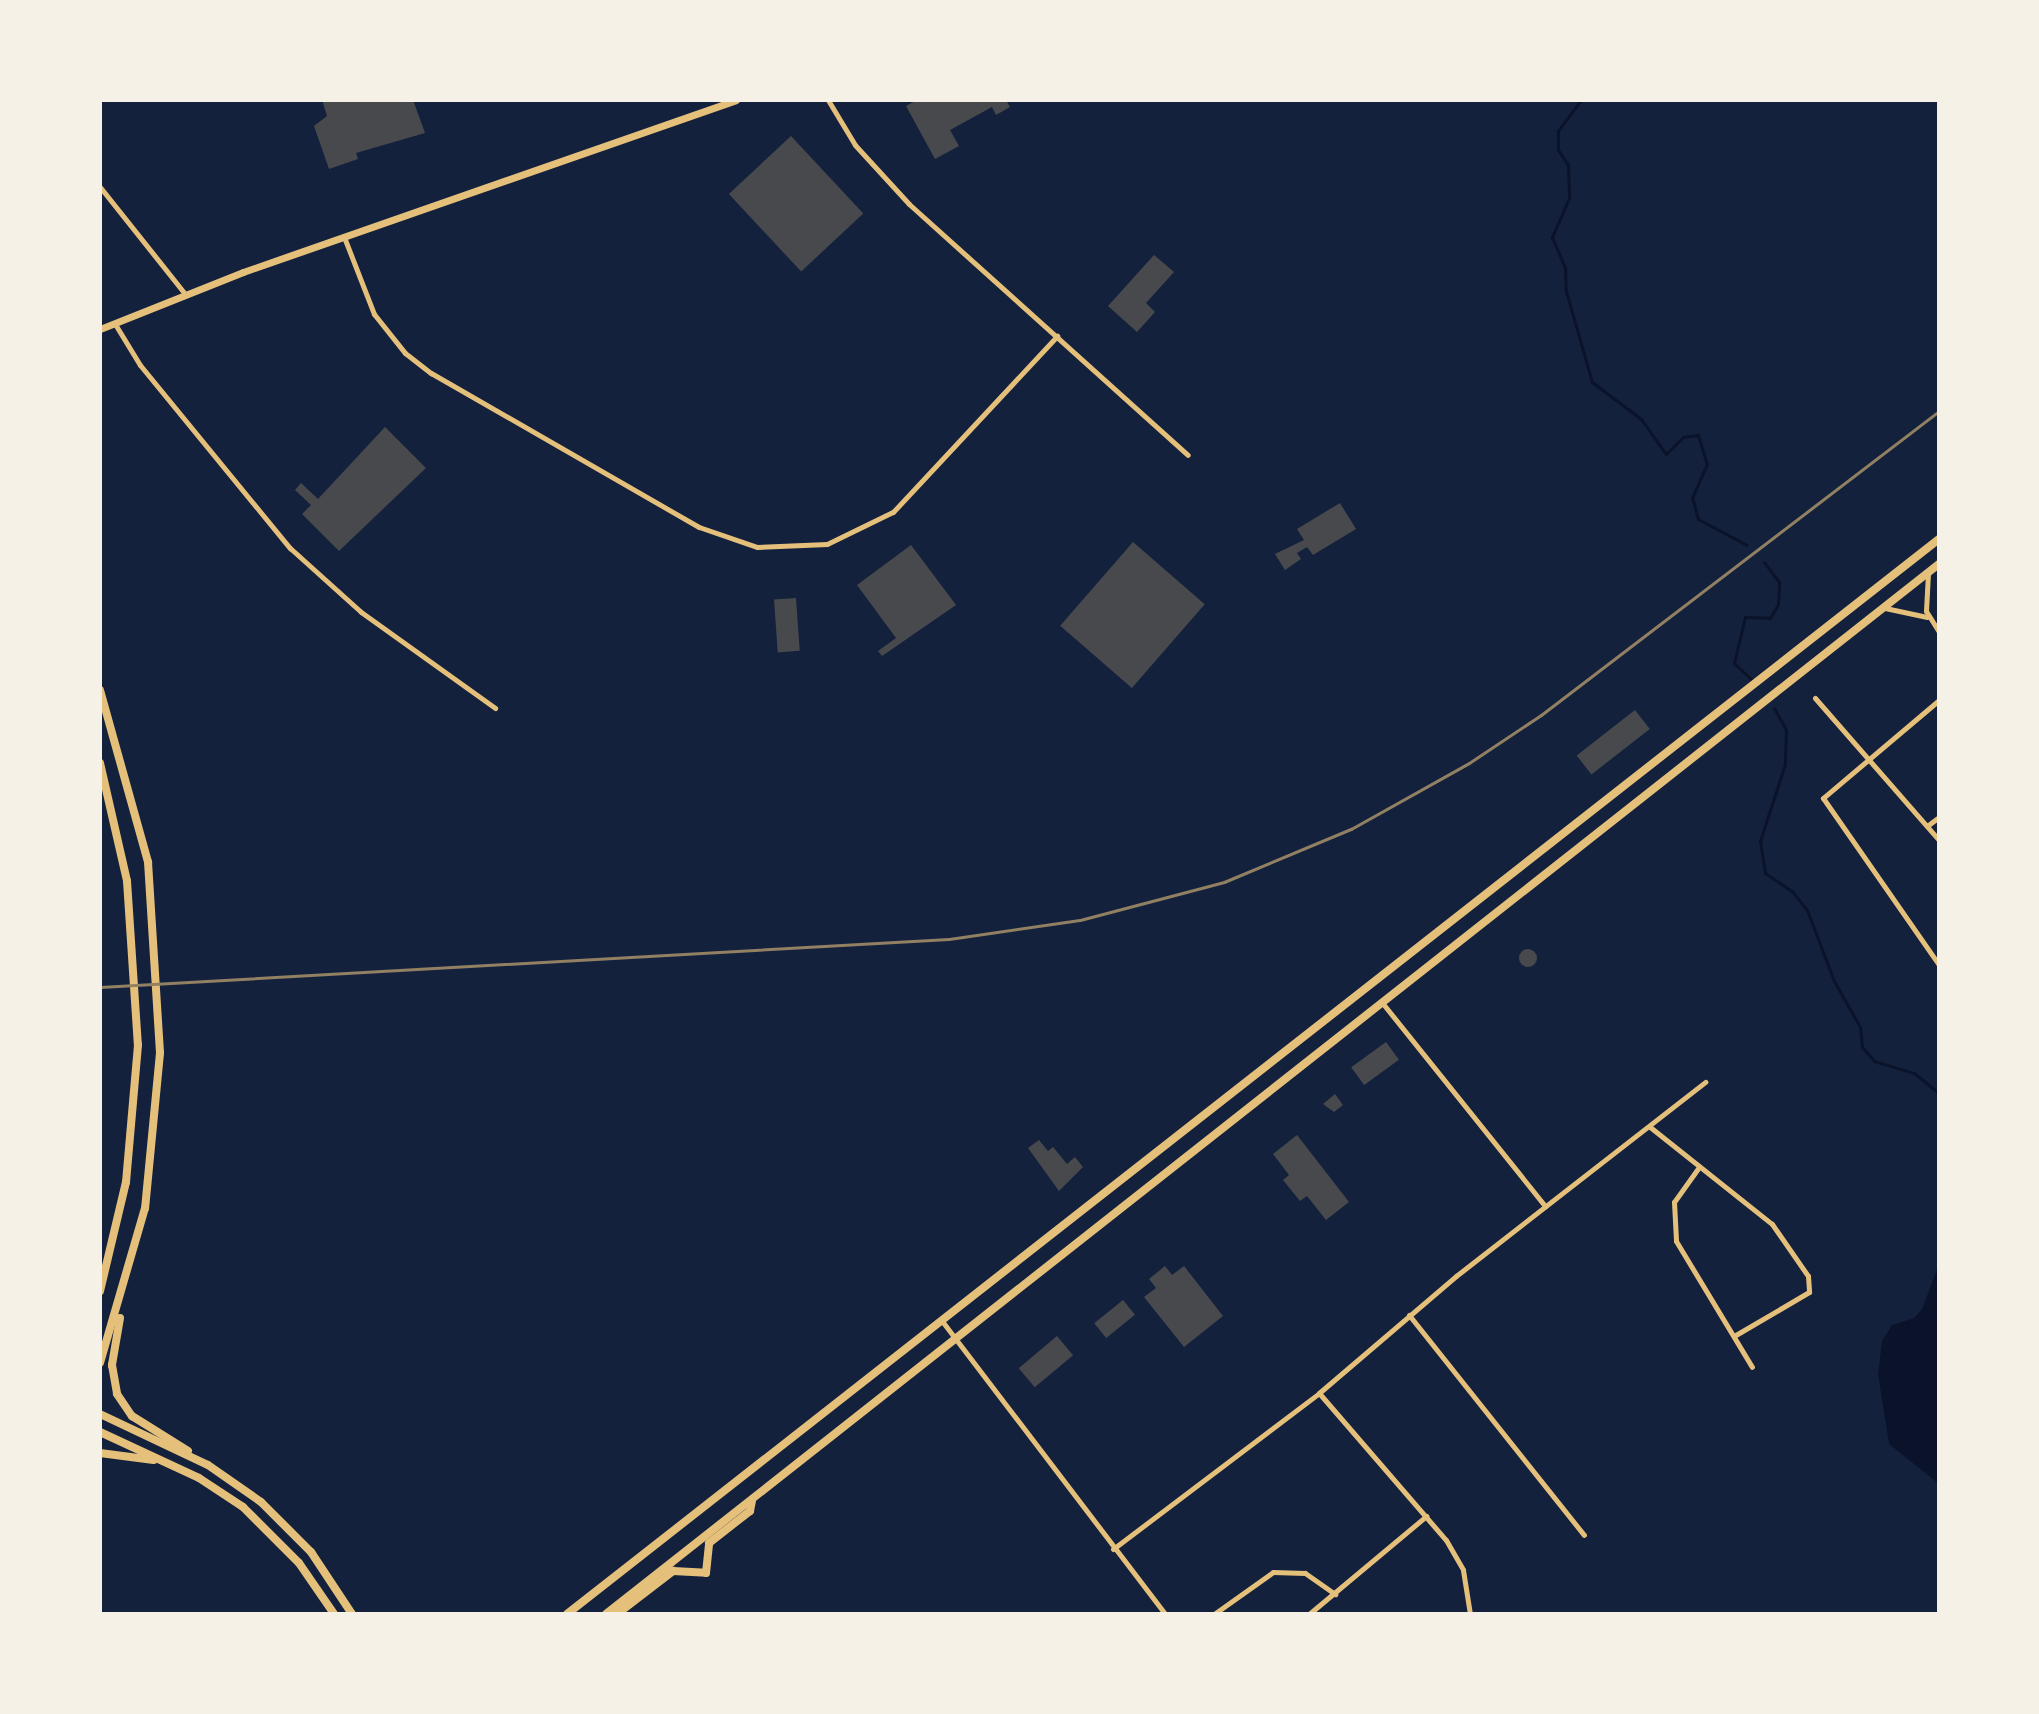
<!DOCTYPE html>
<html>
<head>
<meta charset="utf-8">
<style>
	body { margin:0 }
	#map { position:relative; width:2039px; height:1714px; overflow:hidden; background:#14213d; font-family:"Asap Condensed",sans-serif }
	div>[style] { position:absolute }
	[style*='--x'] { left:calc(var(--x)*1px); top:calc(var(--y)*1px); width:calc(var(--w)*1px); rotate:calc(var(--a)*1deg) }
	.water>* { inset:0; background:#0b132b }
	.stream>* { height:3px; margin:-1.5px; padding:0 1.5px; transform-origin:1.5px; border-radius:1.5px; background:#0b132b }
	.building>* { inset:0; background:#48494c; transform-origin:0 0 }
	.round { border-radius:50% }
	.minor>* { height:5px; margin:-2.5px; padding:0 2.5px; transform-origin:2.5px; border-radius:2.5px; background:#e5c07b }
	.secondary>* { height:7px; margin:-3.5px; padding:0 3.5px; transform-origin:3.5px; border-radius:3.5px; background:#e5c07b }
	.trunk>* { height:8px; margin:-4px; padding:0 4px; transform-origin:4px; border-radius:4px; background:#e5c07b }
	.rail>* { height:3px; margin:-1.5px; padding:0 1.5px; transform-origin:1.5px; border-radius:1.5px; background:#918062 }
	span { translate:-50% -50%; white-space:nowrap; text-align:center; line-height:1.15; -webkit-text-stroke:8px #f6f1e7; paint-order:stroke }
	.frame { position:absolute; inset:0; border:102px solid #f6f1e7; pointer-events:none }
</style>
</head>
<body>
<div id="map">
	<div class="water">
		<i style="clip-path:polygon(1939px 1264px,1939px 1484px,1889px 1444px,1878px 1374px,1882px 1341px,1892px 1325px,1914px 1318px,1922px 1309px)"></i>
	</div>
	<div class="stream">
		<i style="--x:1581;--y:100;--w:39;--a:127"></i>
		<i style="--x:1558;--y:131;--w:19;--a:90"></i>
		<i style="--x:1558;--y:150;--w:18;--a:56"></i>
		<i style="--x:1568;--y:165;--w:33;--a:88"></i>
		<i style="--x:1569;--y:198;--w:43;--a:113.6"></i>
		<i style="--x:1552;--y:237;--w:34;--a:67"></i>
		<i style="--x:1565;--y:268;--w:23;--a:88"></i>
		<i style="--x:1566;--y:291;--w:95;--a:74.1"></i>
		<i style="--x:1592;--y:382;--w:61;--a:37.1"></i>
		<i style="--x:1641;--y:419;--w:43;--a:54.5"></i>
		<i style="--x:1666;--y:454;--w:24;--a:-45"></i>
		<i style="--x:1683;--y:437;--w:15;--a:-8"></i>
		<i style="--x:1698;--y:435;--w:30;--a:73"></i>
		<i style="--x:1707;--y:464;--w:36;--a:114"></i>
		<i style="--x:1692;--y:497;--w:23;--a:75"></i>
		<i style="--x:1698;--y:519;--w:55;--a:28"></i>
		<i style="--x:1751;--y:679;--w:23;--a:-137"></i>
		<i style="--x:1734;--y:663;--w:47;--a:-76.6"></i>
		<i style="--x:1745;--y:617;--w:25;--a:2"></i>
		<i style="--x:1770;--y:618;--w:16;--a:-60"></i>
		<i style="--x:1778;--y:604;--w:22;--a:-87"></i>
		<i style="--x:1779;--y:582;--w:25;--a:-127"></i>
		<i style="--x:1774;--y:708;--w:25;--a:61"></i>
		<i style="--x:1786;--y:730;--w:34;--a:92"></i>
		<i style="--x:1785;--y:764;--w:81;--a:108"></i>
		<i style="--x:1760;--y:841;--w:32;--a:81"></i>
		<i style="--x:1765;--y:873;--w:32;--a:34"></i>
		<i style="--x:1792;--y:891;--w:24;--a:52"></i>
		<i style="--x:1807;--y:910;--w:76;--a:69.2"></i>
		<i style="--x:1834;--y:981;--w:53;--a:60.5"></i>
		<i style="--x:1860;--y:1027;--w:20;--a:84"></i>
		<i style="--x:1862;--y:1047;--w:18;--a:49"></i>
		<i style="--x:1874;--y:1061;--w:42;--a:16.7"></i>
		<i style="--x:1914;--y:1073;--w:32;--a:39"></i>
	</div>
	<div class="building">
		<i style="clip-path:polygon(322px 100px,413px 100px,425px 133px,356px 153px,358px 159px,329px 169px,314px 126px,327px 116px)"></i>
		<i style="clip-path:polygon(917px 100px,1006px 100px,1010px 107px,996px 115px,992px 107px,950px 130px,959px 146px,935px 159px,906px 106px)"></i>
		<i style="left:791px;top:136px;width:106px;height:85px;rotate:47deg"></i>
		<i style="clip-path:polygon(1154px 255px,1174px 272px,1146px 303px,1155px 312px,1137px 332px,1108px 306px)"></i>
		<i style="clip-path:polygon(385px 427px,426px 468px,339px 551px,302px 514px,311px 505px,295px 490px,301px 483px,318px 499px)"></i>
		<i style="clip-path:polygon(1340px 503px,1356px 529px,1313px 555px,1307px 547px,1297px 553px,1301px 559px,1285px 570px,1275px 554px,1304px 540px,1297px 529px)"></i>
		<i style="left:1133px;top:542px;width:95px;height:111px;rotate:41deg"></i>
		<i style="clip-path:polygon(911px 545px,956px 605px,882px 656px,878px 651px,896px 638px,857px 585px)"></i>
		<i style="left:796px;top:598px;width:53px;height:22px;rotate:86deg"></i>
		<i style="left:1635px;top:710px;width:24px;height:74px;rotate:52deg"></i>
		<i class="round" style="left:1519px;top:949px;width:18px;height:18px"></i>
		<i style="left:1386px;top:1042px;width:22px;height:43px;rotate:54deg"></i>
		<i style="clip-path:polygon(1335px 1094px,1343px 1105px,1334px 1112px,1323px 1104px)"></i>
		<i style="clip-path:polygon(1297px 1135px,1349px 1202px,1326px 1220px,1307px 1196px,1300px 1201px,1283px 1180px,1289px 1175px,1273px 1154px)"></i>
		<i style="clip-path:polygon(1039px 1140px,1048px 1151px,1053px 1147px,1067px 1164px,1075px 1157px,1083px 1167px,1059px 1191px,1028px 1148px)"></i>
		<i style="clip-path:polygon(1165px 1266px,1172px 1275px,1184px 1266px,1223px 1316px,1184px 1347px,1144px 1297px,1156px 1288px,1149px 1279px)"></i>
		<i style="left:1123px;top:1300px;width:19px;height:37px;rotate:51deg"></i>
		<i style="left:1057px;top:1336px;width:25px;height:50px;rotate:50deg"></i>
	</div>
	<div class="minor">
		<i style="--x:828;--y:100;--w:52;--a:59"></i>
		<i style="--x:855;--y:145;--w:80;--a:47.5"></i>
		<i style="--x:909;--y:204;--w:375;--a:42"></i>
		<i style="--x:100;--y:187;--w:137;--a:51.5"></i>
		<i style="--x:344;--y:237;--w:83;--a:68.7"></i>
		<i style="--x:374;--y:314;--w:50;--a:51.5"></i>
		<i style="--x:405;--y:353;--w:33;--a:38"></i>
		<i style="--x:431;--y:373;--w:309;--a:29.9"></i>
		<i style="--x:699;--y:527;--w:61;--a:19"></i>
		<i style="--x:757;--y:547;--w:70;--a:-2.5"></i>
		<i style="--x:827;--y:544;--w:73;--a:-25.9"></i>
		<i style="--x:893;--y:512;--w:241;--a:-47"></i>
		<i style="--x:115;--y:324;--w:48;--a:58.6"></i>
		<i style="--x:140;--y:365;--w:237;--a:50.7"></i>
		<i style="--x:290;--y:548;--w:96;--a:42"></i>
		<i style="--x:361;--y:612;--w:165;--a:35.6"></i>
		<i style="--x:1928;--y:573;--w:38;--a:93"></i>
		<i style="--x:1926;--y:611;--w:25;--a:58"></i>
		<i style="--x:1885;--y:608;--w:43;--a:12.1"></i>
		<i style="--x:1815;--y:698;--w:189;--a:48.9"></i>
		<i style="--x:1939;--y:700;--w:152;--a:139.8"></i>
		<i style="--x:1823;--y:798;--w:203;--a:55.2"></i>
		<i style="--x:1927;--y:826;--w:15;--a:-37"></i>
		<i style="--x:1384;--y:1005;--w:258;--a:51.3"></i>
		<i style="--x:1650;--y:1127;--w:156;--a:38.5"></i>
		<i style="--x:1772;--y:1224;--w:63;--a:55.3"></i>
		<i style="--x:1808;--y:1276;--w:16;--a:86"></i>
		<i style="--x:1809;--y:1292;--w:87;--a:149.6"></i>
		<i style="--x:1699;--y:1167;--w:43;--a:125.5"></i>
		<i style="--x:1674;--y:1202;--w:39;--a:87"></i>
		<i style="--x:1676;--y:1241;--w:147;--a:58.9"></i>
		<i style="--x:1409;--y:1315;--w:281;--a:51.5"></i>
		<i style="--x:942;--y:1321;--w:368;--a:52.7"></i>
		<i style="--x:1319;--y:1393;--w:194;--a:49.2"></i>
		<i style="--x:1446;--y:1540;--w:34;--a:60"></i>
		<i style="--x:1463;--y:1570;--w:45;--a:81"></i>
		<i style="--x:1113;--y:1549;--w:258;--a:-37.1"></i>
		<i style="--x:1319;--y:1393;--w:180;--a:-40.5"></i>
		<i style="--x:1456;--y:1276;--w:316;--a:-37.9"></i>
		<i style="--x:1214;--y:1614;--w:72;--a:-35.4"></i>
		<i style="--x:1273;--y:1572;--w:32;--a:2"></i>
		<i style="--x:1305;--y:1573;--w:37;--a:35"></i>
		<i style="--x:1309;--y:1614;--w:153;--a:-39.9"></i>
	</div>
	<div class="secondary">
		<i style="--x:100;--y:329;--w:154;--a:-21.7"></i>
		<i style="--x:243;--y:272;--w:522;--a:-19.23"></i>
	</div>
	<div class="trunk">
		<i style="--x:100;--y:690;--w:179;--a:74.4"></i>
		<i style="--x:148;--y:862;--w:191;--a:86.4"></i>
		<i style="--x:160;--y:1053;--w:156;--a:95.5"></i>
		<i style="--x:145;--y:1208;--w:161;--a:106.2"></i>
		<i style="--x:100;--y:763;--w:121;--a:77.1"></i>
		<i style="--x:127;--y:881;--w:164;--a:86.2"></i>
		<i style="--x:138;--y:1045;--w:138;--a:95"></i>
		<i style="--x:126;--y:1182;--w:112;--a:103.4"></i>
		<i style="--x:120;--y:1318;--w:48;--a:99.7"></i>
		<i style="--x:112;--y:1365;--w:29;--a:80"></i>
		<i style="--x:117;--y:1394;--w:27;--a:56"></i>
		<i style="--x:132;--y:1416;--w:66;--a:32"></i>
		<i style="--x:100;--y:1414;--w:119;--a:25.3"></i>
		<i style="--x:208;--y:1465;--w:65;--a:34.9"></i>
		<i style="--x:261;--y:1502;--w:71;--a:45"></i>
		<i style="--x:311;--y:1552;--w:74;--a:56.5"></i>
		<i style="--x:100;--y:1432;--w:109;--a:24.9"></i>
		<i style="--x:199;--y:1478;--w:53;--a:33.4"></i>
		<i style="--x:243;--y:1507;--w:79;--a:45"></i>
		<i style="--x:299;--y:1563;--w:62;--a:55.5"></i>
		<i style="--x:100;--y:1453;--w:54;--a:7.4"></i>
		<i style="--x:567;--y:1614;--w:1743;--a:-38.08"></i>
		<i style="--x:606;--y:1614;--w:1697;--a:-38.23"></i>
		<i style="--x:617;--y:1614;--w:71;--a:-37.5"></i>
		<i style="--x:673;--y:1571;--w:33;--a:3"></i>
		<i style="--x:706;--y:1573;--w:30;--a:-84"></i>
		<i style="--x:709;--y:1543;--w:52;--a:-38"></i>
		<i style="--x:750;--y:1511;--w:10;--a:-79"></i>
	</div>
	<div class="rail">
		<i style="--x:100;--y:987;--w:850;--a:-3.24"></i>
		<i style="--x:949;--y:939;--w:132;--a:-8.3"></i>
		<i style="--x:1080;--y:920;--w:149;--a:-14.8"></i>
		<i style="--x:1224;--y:882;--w:138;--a:-22.7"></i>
		<i style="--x:1351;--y:829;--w:135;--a:-29.2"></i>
		<i style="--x:1469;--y:763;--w:87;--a:-33.7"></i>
		<i style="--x:1541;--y:715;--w:501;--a:-37.37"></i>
	</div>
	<div class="frame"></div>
</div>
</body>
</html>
